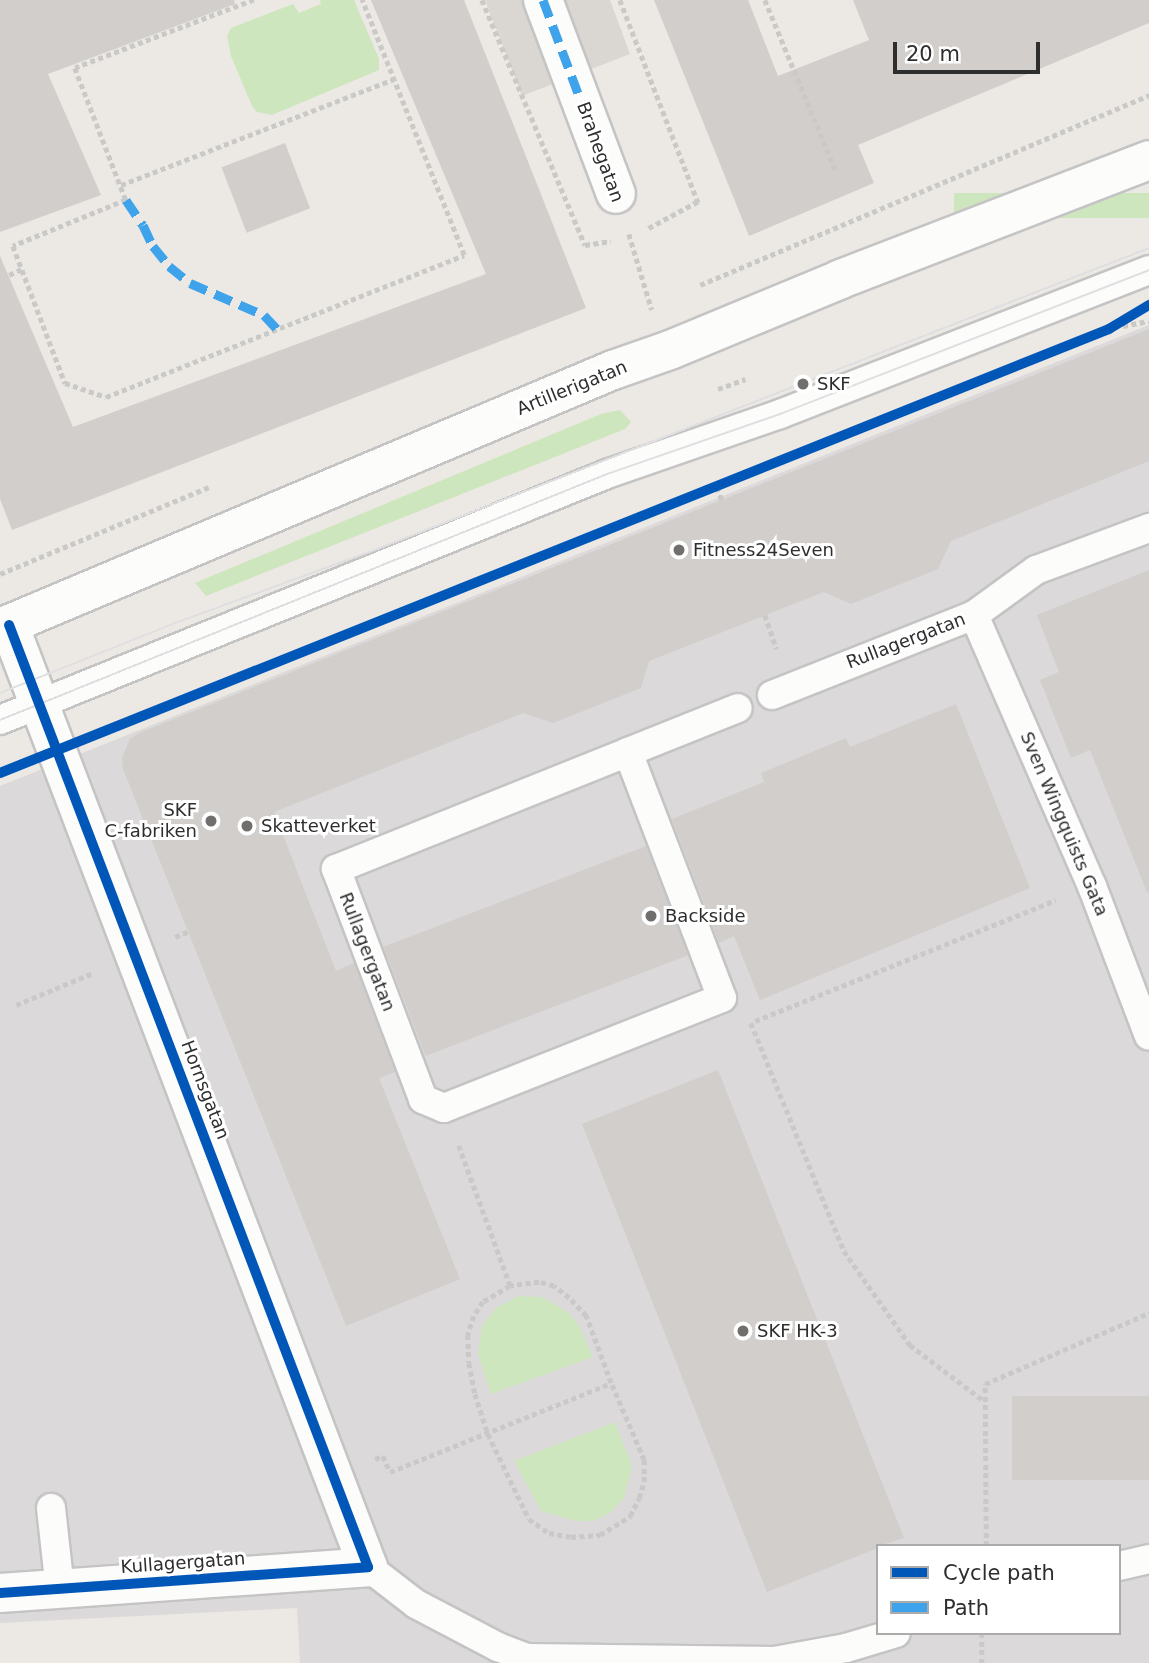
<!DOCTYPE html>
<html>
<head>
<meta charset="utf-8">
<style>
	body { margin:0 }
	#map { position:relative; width:1149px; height:1663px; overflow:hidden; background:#ece8e4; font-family:"DejaVu Sans",sans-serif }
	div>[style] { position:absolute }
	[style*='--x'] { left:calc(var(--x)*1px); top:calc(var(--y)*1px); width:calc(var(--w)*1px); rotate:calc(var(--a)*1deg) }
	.industrial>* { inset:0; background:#dcd9db }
	.green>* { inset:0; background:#cee6be; transform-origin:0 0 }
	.plaza>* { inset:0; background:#dad6d2 }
	.building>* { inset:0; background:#d1cecb; transform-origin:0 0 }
	.path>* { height:4.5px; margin-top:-2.25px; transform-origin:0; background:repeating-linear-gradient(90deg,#c9c9c8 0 5px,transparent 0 8.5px) }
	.roads { filter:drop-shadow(2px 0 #c5c4c5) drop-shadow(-2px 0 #c5c4c5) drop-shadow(0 2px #c5c4c5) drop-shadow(0 -2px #c5c4c5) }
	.lane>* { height:28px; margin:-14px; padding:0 14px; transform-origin:14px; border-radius:14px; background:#fcfcfb }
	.street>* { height:38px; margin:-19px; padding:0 19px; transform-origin:19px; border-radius:19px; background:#fcfcfb }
	.secondary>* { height:38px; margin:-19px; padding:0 19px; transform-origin:19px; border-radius:19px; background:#fcfcfb }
	.tram>* { height:2px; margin:-1px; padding:0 1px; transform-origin:1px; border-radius:1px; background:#dfdfe1 }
	.quiet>* { height:9px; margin-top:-4.5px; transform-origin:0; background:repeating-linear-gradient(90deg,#3ea3eb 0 18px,transparent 0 27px) }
	.cycleway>* { height:10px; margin:-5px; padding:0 5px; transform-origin:5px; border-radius:5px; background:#0057b8 }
	.dots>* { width:19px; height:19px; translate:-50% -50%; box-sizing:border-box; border:4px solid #fff; border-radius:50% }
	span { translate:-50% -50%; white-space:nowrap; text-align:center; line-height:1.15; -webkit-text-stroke:6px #fff; paint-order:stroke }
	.street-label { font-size:18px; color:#2e2e2e }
	.poi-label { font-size:18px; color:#2e2e2e }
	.left { translate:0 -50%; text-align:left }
	.right { translate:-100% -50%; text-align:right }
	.legend { position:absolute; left:876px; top:1544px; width:245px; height:91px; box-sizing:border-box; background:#fff; border:2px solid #ababab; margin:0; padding:9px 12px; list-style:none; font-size:21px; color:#2e2e2e }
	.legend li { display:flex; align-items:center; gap:14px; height:35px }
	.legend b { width:35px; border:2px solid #ababab }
	.scale { position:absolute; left:893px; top:42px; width:147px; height:32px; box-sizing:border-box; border:4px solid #2e2e2e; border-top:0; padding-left:9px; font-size:21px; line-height:24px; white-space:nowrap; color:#2e2e2e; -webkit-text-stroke:5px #fff; paint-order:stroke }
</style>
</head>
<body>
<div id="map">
	<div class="industrial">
		<i style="clip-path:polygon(evenodd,1149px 325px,1149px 1663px,300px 1663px,297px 1608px,0 1623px,0 786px,1149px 325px,878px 1546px,1119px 1546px,1119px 1633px,878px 1633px,878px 1546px)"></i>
	</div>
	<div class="green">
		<i style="clip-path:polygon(320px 0,354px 0,379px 59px,379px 70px,272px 115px,257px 112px,252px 106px,231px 56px,227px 36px,231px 28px,293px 4px,299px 13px,321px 4px)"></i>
		<i style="left:1149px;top:193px;width:25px;height:195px;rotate:90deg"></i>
		<i style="clip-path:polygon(620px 410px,631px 422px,625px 429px,206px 596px,195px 583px,601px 414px)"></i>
		<i style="clip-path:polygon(519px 1296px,542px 1297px,568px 1312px,579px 1326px,593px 1357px,491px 1394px,478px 1354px,482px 1326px,497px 1307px)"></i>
		<i style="clip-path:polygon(615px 1422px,632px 1466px,624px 1498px,610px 1513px,594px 1521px,575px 1521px,541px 1511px,514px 1461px)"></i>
	</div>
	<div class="plaza">
		<i style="clip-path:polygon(485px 0,610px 0,630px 54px,522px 96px)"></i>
	</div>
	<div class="building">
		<i style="clip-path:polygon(0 0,234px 0,235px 4px,48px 74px,101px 195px,0 232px)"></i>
		<i style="clip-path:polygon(371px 0,464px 0,586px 308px,12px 530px,0 499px,0 256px,73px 427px,486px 274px)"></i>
		<i style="clip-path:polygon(654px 0,748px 0,778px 76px,869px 40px,853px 0,1149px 0,1149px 23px,858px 145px,874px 183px,749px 236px)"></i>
		<i style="left:285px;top:143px;width:70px;height:68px;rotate:69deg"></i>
		<i style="clip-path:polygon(1149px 329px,1149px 461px,951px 541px,938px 569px,851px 604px,824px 592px,649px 661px,641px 688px,553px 723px,523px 713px,274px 812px,336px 971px,354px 963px,395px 1072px,379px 1078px,460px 1279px,346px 1326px,123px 769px,122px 758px,130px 739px,139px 733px)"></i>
		<i style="clip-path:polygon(1149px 570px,1149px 892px,1147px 892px,1090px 750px,1071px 758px,1040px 680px,1059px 672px,1037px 615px)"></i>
		<i style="clip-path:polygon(956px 704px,1030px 888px,760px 1000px,734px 936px,719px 943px,672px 819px,764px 782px,761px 773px,846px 738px,850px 747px)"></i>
		<i style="left:646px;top:846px;width:117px;height:281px;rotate:69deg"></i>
		<i style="clip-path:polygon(718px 1070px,904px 1538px,878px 1546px,878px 1548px,767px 1592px,582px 1124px)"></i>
		<i style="left:1149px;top:1396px;width:84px;height:137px;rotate:90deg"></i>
	</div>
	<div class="path">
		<i style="--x:254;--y:0;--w:191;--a:159.2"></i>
		<i style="--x:75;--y:68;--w:142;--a:68.9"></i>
		<i style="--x:126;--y:200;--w:122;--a:157.8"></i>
		<i style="--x:13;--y:246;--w:147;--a:69.2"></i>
		<i style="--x:65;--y:383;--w:43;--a:18.9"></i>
		<i style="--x:106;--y:397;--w:385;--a:-21.6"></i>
		<i style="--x:464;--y:255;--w:275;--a:-111.8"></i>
		<i style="--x:482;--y:0;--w:266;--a:67.2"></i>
		<i style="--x:585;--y:245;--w:26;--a:-9"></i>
		<i style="--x:620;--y:0;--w:217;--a:68.9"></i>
		<i style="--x:698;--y:202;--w:59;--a:151.7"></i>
		<i style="--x:765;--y:0;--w:185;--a:67.5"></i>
		<i style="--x:121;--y:185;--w:293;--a:-21.2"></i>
		<i style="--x:629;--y:234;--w:79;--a:73.2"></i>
		<i style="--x:9;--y:275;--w:14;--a:-25"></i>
		<i style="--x:700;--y:285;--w:488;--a:-22.9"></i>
		<i style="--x:1123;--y:326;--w:26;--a:-11"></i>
		<i style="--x:718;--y:389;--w:29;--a:-20"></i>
		<i style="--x:717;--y:487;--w:14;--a:69"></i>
		<i style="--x:0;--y:574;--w:226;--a:-22.6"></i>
		<i style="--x:765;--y:615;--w:36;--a:71"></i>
		<i style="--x:175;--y:937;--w:15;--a:-23"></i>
		<i style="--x:16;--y:1005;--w:83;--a:-22.6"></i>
		<i style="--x:755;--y:1021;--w:324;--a:-21.9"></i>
		<i style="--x:751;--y:1023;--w:246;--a:67.8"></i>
		<i style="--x:844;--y:1251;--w:115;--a:54.9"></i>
		<i style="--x:910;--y:1345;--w:93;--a:37.1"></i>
		<i style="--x:510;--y:1286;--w:31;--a:149"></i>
		<i style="--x:483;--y:1302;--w:17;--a:123"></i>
		<i style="--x:474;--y:1316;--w:20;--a:108"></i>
		<i style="--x:468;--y:1335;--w:28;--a:88"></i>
		<i style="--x:469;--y:1363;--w:32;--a:79"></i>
		<i style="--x:475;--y:1394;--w:42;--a:72"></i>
		<i style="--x:488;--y:1434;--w:94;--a:64.2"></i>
		<i style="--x:529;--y:1519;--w:24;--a:35"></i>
		<i style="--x:549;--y:1533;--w:22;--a:10"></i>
		<i style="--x:571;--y:1537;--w:29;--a:-4"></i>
		<i style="--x:600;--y:1535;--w:36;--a:-32"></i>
		<i style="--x:630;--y:1516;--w:20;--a:-63"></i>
		<i style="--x:639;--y:1498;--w:17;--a:-73"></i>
		<i style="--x:644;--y:1482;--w:22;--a:-90"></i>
		<i style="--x:644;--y:1460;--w:84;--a:-113.2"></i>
		<i style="--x:375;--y:1459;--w:9;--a:-21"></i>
		<i style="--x:383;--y:1456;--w:17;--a:66"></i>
		<i style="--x:390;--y:1472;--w:238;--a:-21.9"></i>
		<i style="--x:611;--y:1383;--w:72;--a:-110.5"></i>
		<i style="--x:586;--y:1316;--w:25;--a:-133"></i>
		<i style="--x:569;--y:1298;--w:19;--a:-141"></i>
		<i style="--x:554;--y:1286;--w:16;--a:-165"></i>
		<i style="--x:539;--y:1282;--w:29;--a:172"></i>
		<i style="--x:510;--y:1286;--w:150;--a:-110.2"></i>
		<i style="--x:986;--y:1546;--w:162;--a:-90.4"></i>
		<i style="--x:985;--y:1384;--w:179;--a:-23.4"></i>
		<i style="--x:982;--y:1633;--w:30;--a:90"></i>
	</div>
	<div class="roads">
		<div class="lane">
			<i style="--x:974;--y:615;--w:296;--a:66.5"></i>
			<i style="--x:1092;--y:886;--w:160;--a:69.2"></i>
			<i style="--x:772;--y:695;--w:217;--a:-21.6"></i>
			<i style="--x:974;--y:615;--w:77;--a:-36"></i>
			<i style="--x:1036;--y:570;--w:121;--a:-20.4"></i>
			<i style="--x:0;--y:720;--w:655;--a:-22.06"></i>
			<i style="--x:607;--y:474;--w:183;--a:-19.1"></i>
			<i style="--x:780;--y:414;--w:396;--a:-21.3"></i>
			<i style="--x:628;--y:752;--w:263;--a:69.1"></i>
			<i style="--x:722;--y:998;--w:299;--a:158.4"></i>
			<i style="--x:444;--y:1108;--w:23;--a:-157"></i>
			<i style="--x:423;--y:1099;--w:246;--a:-110.7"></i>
			<i style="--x:336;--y:869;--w:315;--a:-21.8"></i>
			<i style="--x:628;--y:752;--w:118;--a:-21.8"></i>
			<i style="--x:51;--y:1508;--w:82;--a:83.7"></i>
			<i style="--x:1119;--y:1566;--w:31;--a:-13"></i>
			<i style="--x:368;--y:1567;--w:61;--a:37.6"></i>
			<i style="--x:416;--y:1604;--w:93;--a:27.7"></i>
			<i style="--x:498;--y:1647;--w:31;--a:21"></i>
			<i style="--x:527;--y:1658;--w:247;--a:0.7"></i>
			<i style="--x:774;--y:1661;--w:73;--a:-10.2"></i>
			<i style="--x:846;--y:1648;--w:52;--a:-16.7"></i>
		</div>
		<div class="street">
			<i style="--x:543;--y:0;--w:207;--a:69.4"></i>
			<i style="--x:0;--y:1593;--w:369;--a:-4"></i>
			<i style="--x:368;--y:1567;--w:1008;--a:-110.86"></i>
		</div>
		<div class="secondary">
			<i style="--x:0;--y:628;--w:665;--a:-22.83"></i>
			<i style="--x:613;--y:370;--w:60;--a:-19.3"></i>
			<i style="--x:670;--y:350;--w:185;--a:-22.5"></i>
			<i style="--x:841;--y:279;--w:330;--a:-21.1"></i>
		</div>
	</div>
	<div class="tram">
		<i style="--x:0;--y:693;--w:188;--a:-21.8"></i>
		<i style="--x:175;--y:623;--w:210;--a:-20.1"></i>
		<i style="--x:372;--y:551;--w:834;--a:-21.3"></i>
		<i style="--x:0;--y:720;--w:655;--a:-22.06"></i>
		<i style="--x:607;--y:474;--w:183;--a:-19.1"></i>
		<i style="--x:780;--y:414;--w:396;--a:-21.3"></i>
	</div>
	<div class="quiet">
		<i style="--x:543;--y:0;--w:207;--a:69.4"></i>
		<i style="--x:126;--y:200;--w:30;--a:56"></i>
		<i style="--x:143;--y:225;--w:23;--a:65"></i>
		<i style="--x:153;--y:246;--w:26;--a:51"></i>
		<i style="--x:169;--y:266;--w:27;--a:39"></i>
		<i style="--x:190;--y:283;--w:81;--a:23.4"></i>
		<i style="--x:264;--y:315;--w:19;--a:47"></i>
	</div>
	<div class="cycleway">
		<i style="--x:0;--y:773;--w:1195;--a:-21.82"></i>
		<i style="--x:1109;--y:329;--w:47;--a:-31"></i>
		<i style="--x:0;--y:1593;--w:369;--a:-4"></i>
		<i style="--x:368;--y:1567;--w:1008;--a:-110.86"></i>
	</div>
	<div class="dots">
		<i style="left:803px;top:384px;background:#706f6e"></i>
		<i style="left:679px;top:550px;background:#706f6e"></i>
		<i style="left:211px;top:821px;background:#706f6e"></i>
		<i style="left:247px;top:826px;background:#706f6e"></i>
		<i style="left:651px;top:916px;background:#706f6e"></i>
		<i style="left:743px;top:1331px;background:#706f6e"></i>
	</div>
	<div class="street-label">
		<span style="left:600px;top:152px;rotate:70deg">Brahegatan</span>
		<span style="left:572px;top:388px;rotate:-22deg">Artillerigatan</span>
		<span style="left:906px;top:641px;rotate:-21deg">Rullagergatan</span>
		<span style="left:1064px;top:824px;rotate:67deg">Sven Wingquists Gata</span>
		<span style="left:367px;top:952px;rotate:69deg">Rullagergatan</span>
		<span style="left:205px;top:1090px;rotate:69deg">Hornsgatan</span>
		<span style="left:183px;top:1563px;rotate:-4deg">Kullagergatan</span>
	</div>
	<div class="poi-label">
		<span class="left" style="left:817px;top:384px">SKF</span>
		<span class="left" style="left:693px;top:550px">Fitness24Seven</span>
		<span class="right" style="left:197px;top:821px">SKF<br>C-fabriken</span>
		<span class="left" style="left:261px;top:826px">Skatteverket</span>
		<span class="left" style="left:665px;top:916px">Backside</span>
		<span class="left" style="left:757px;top:1331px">SKF HK-3</span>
	</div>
	<ul class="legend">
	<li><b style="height:9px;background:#0057b8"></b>Cycle path</li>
	<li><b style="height:9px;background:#3ea3eb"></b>Path</li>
	</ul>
	<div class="scale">20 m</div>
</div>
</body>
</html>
